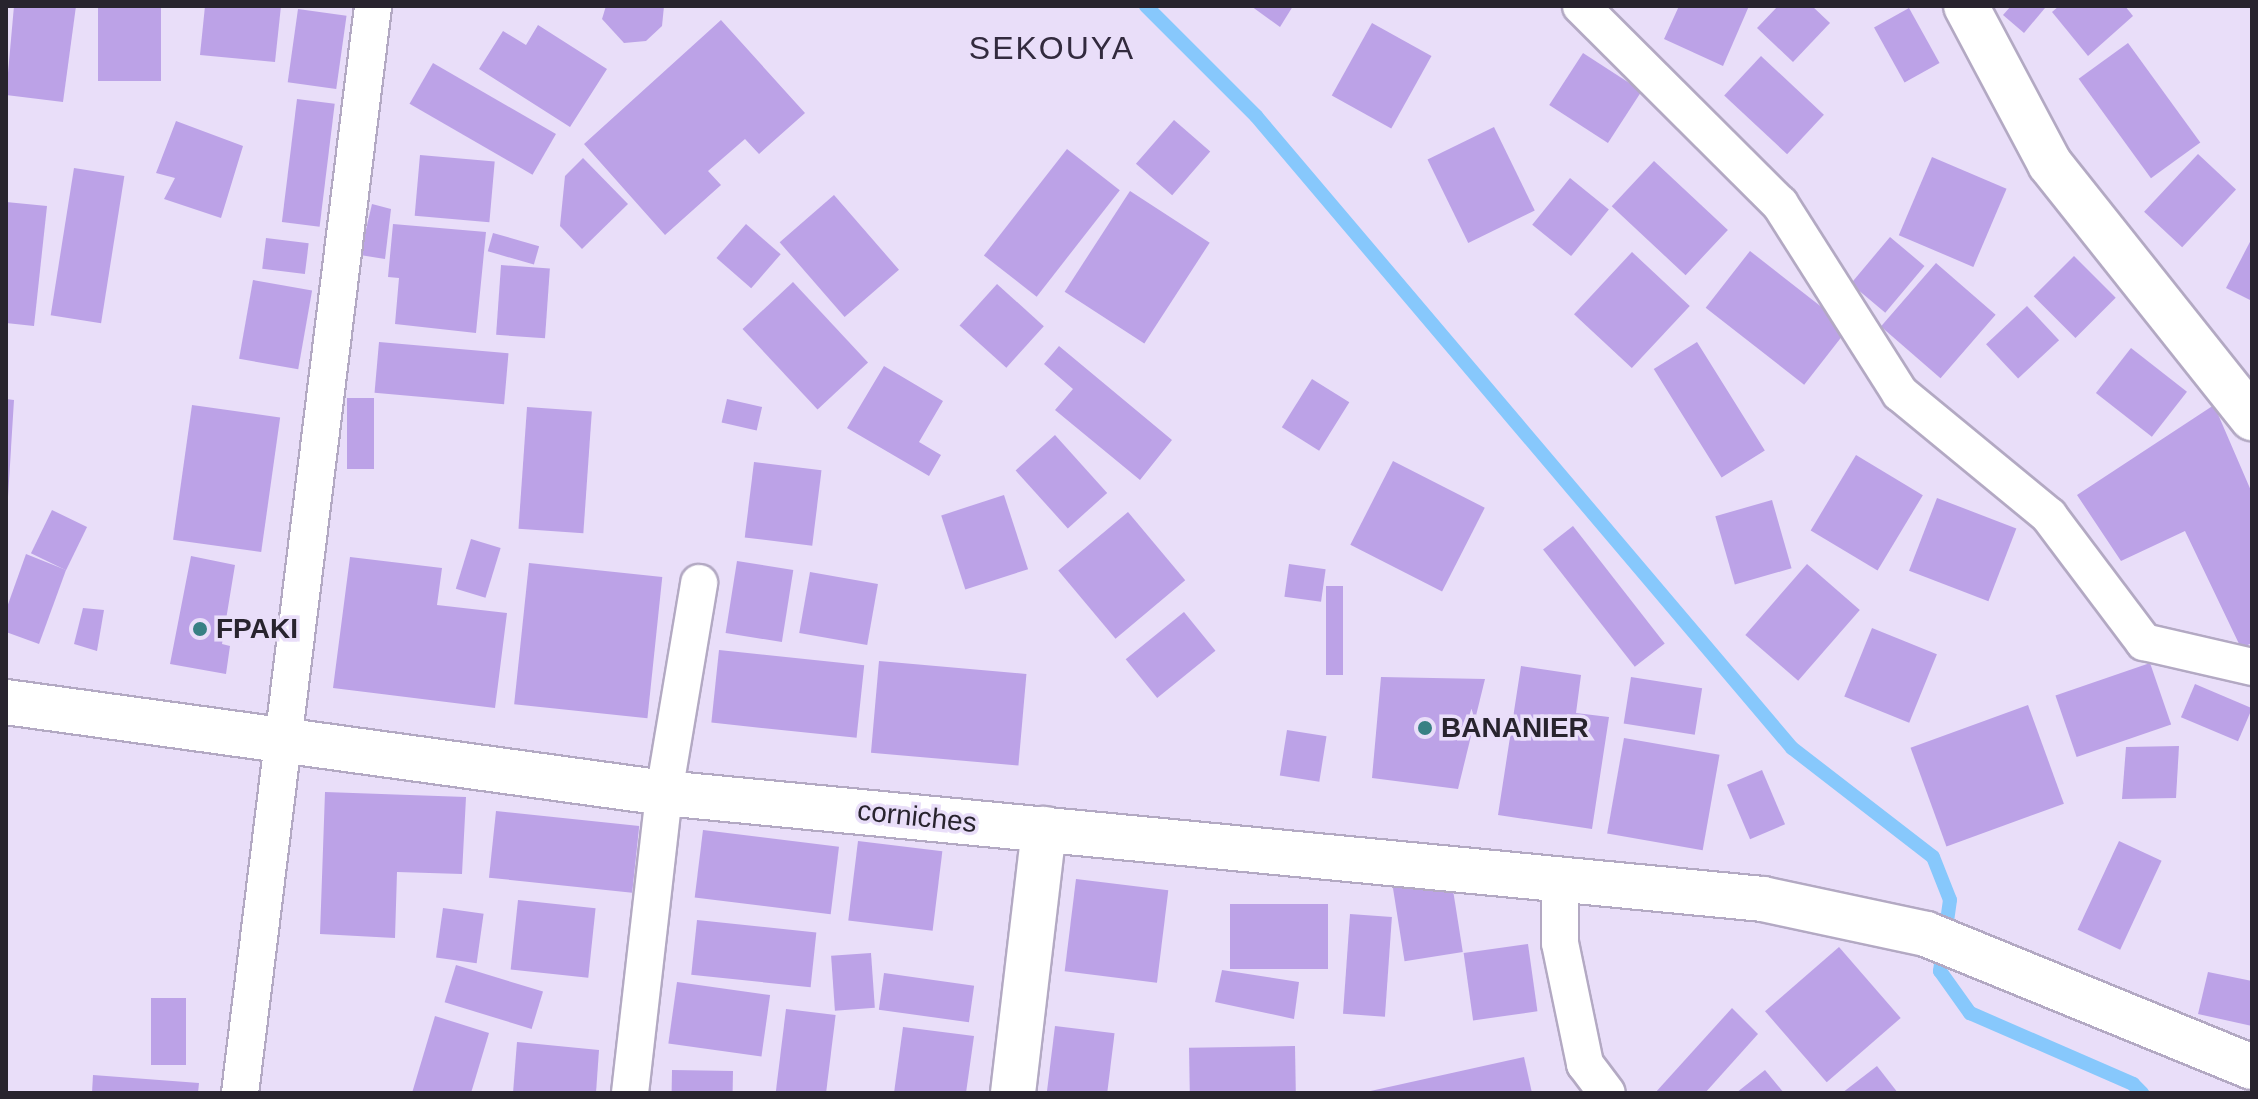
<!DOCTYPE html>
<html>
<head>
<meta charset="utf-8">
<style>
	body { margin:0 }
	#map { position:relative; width:2258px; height:1099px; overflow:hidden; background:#e9def9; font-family:Arial,sans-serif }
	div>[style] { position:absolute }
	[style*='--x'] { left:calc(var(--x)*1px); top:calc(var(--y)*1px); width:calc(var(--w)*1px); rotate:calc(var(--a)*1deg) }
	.stream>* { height:14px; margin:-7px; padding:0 7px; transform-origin:7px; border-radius:7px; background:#87c8fc }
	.building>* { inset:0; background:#bca2e7; transform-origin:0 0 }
	.roads { filter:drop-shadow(2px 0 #b3a9c3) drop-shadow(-2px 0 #b3a9c3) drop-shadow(0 2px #b3a9c3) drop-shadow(0 -2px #b3a9c3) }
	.minor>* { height:36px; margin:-18px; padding:0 18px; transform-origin:18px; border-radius:18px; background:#fff }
	.tertiary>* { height:44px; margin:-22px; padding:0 22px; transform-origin:22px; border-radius:22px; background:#fff }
	.dots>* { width:22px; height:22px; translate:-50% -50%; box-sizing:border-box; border:4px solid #e9def9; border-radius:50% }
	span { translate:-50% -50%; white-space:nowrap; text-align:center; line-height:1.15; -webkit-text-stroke:7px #e9def9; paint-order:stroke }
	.poi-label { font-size:28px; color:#28242e; font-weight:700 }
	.left { translate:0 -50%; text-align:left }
	.street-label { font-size:28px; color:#28242e }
	.quarter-label { font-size:32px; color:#322a3e; letter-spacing:2px }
	.frame { position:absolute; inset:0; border:8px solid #28242e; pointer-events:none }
</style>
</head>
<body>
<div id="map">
	<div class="stream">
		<i style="--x:1146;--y:6;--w:156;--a:45"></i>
		<i style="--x:1256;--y:116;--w:829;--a:49.7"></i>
		<i style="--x:1792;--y:748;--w:178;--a:37.7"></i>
		<i style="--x:1933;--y:857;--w:46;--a:68.4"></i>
		<i style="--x:1950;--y:900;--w:72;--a:98"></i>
		<i style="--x:1940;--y:971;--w:52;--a:54.5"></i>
		<i style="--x:1970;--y:1013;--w:178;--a:23.5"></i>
		<i style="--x:2133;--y:1084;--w:13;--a:45"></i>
	</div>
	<div class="building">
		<i style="clip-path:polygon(14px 6px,76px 6px,63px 102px,6px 95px)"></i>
		<i style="left:98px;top:6px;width:63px;height:75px"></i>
		<i style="clip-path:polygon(205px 6px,281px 6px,275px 62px,200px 55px)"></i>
		<i style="clip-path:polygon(606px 6px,664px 6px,662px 26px,646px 41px,624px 43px,602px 19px)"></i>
		<i style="clip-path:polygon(1251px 6px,1293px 6px,1280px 27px)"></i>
		<i style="clip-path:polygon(1679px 6px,1749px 6px,1723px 66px,1664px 39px)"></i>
		<i style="clip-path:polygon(1778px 6px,1812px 6px,1830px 23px,1793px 62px,1757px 28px)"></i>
		<i style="clip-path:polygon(2011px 6px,2043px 6px,2045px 8px,2024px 33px,2003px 15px)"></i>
		<i style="clip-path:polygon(2059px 6px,2125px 6px,2133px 16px,2088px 56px,2052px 12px)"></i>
		<i style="left:1909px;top:8px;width:63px;height:40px;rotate:61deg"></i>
		<i style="left:298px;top:9px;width:49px;height:74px;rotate:8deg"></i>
		<i style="clip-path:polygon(721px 20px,805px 113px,759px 154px,745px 139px,708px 171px,721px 185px,665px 235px,584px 144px)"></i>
		<i style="left:1372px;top:23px;width:68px;height:83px;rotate:29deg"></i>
		<i style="clip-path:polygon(538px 25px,607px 69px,570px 127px,479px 69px,503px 31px,526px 45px)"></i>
		<i style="left:2128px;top:43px;width:123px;height:61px;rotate:54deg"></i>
		<i style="left:1583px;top:53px;width:70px;height:62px;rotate:33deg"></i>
		<i style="left:1761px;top:56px;width:86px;height:54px;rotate:43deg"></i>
		<i style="left:433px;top:63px;width:142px;height:47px;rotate:30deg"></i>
		<i style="left:297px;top:99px;width:38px;height:124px;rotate:7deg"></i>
		<i style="left:1174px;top:120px;width:48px;height:58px;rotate:41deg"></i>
		<i style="clip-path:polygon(176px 121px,243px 146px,221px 218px,164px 199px,175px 178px,156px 173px)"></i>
		<i style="left:1494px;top:127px;width:93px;height:74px;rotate:64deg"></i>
		<i style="left:1067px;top:149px;width:67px;height:135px;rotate:38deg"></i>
		<i style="left:2198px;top:154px;width:52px;height:79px;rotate:43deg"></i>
		<i style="left:420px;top:155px;width:75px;height:61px;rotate:5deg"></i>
		<i style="left:1932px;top:157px;width:81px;height:85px;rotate:23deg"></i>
		<i style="clip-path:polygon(583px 158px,628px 204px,582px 249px,560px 226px,565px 176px)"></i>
		<i style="left:1654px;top:161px;width:101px;height:62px;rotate:43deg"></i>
		<i style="left:74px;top:168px;width:51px;height:149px;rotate:9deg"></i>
		<i style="left:1570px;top:178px;width:50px;height:60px;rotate:39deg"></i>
		<i style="left:1130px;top:191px;width:95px;height:120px;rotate:33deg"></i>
		<i style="left:834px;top:195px;width:99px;height:72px;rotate:49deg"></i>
		<i style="clip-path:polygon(6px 202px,47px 206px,34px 326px,6px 323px)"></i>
		<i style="clip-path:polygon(372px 204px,391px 209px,385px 259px,360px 255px)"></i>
		<i style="clip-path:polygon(393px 224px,486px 232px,476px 333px,395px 324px,399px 278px,388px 277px)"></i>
		<i style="left:746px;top:224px;width:46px;height:45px;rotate:41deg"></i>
		<i style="left:493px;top:233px;width:48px;height:19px;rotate:16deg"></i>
		<i style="left:1890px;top:237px;width:45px;height:61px;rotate:40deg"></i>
		<i style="left:266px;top:238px;width:43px;height:31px;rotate:7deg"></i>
		<i style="clip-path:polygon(2252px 238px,2252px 301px,2226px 288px)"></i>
		<i style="left:1750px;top:251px;width:125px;height:72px;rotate:38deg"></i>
		<i style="left:1632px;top:252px;width:79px;height:85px;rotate:43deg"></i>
		<i style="left:2074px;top:256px;width:59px;height:57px;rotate:45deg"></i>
		<i style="left:1936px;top:263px;width:79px;height:84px;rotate:41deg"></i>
		<i style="left:501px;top:265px;width:49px;height:70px;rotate:4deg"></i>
		<i style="left:253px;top:280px;width:60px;height:80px;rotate:10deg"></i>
		<i style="left:793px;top:282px;width:110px;height:69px;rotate:47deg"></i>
		<i style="left:997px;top:284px;width:63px;height:56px;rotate:42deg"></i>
		<i style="left:2027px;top:306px;width:47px;height:56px;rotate:47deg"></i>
		<i style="left:379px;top:342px;width:130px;height:51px;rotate:5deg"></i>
		<i style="left:1697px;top:342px;width:128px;height:51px;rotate:58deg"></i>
		<i style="clip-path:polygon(1059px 346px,1172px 440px,1140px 480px,1055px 410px,1073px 389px,1044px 364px)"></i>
		<i style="left:2131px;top:348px;width:71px;height:57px;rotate:38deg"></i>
		<i style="clip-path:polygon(884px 366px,943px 401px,919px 442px,941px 455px,929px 476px,847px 428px)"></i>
		<i style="left:1312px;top:379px;width:44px;height:57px;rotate:32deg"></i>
		<i style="left:347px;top:398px;width:27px;height:71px"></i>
		<i style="clip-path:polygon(6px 399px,14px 400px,8px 497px,6px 497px)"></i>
		<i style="left:727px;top:399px;width:36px;height:24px;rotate:13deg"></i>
		<i style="left:192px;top:405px;width:89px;height:136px;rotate:8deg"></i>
		<i style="clip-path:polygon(2214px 405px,2252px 493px,2252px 643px,2241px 648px,2185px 531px,2121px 561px,2077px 495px)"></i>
		<i style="left:527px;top:407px;width:65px;height:122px;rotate:4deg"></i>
		<i style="left:1055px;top:435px;width:78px;height:53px;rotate:48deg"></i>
		<i style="left:1856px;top:455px;width:78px;height:88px;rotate:31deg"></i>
		<i style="left:1393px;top:461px;width:103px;height:94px;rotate:27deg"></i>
		<i style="left:754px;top:462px;width:68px;height:76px;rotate:7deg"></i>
		<i style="left:1004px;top:495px;width:78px;height:66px;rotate:72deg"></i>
		<i style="left:1937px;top:498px;width:85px;height:78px;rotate:21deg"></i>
		<i style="left:1772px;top:500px;width:71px;height:59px;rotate:74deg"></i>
		<i style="left:52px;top:510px;width:39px;height:48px;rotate:26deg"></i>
		<i style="left:1128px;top:512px;width:89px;height:91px;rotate:50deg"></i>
		<i style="left:1573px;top:526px;width:149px;height:38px;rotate:52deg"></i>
		<i style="left:471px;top:539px;width:31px;height:52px;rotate:17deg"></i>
		<i style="clip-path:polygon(26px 554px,66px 570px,39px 644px,6px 632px,6px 610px)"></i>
		<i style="clip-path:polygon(191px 556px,235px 565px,222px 644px,230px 646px,226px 674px,170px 664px)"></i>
		<i style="clip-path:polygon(350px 557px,442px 568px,437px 605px,507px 613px,495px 708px,333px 688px)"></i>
		<i style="left:737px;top:561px;width:57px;height:73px;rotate:9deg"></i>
		<i style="left:529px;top:563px;width:134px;height:142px;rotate:6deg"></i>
		<i style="left:1289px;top:564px;width:37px;height:33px;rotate:8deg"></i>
		<i style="left:1807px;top:564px;width:70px;height:94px;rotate:41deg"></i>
		<i style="left:810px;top:572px;width:69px;height:62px;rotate:10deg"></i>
		<i style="left:1326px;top:586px;width:17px;height:89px"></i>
		<i style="clip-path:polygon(83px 608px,104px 610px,97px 651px,74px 644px)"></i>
		<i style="left:1184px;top:612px;width:50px;height:75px;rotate:51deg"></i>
		<i style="left:1872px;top:628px;width:70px;height:74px;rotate:22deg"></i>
		<i style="left:719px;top:650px;width:146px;height:73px;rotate:6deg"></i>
		<i style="left:879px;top:661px;width:148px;height:92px;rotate:5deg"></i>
		<i style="left:2150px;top:663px;width:65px;height:100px;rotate:71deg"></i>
		<i style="clip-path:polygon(1521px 666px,1581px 675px,1576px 713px,1609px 717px,1592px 829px,1498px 815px)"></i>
		<i style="clip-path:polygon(1381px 677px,1485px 679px,1458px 789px,1372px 778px)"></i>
		<i style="left:1631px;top:677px;width:72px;height:47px;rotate:9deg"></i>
		<i style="left:2195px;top:684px;width:62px;height:36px;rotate:23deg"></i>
		<i style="left:2028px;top:705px;width:105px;height:125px;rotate:70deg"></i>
		<i style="left:1287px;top:730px;width:40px;height:46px;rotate:9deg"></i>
		<i style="left:1624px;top:738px;width:97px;height:97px;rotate:10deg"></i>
		<i style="clip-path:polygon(2179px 746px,2176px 798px,2122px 799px,2126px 747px)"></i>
		<i style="left:1762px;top:770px;width:59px;height:38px;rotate:67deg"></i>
		<i style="clip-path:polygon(325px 792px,466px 797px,462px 874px,397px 872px,395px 938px,320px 934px)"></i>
		<i style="left:496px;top:811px;width:144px;height:67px;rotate:6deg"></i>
		<i style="left:703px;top:830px;width:137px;height:68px;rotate:7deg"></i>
		<i style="left:858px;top:841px;width:85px;height:80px;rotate:7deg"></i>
		<i style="left:2119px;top:841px;width:47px;height:98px;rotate:25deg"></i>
		<i style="left:1450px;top:871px;width:82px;height:59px;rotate:81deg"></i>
		<i style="left:1076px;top:879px;width:93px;height:93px;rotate:7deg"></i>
		<i style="left:518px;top:900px;width:78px;height:70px;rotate:6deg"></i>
		<i style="left:1230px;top:904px;width:98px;height:65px"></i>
		<i style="left:443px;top:908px;width:41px;height:50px;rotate:8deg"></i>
		<i style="left:1350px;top:914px;width:42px;height:100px;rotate:4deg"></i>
		<i style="left:697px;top:920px;width:120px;height:55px;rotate:6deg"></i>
		<i style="left:1528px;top:944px;width:68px;height:65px;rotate:82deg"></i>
		<i style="left:1839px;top:947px;width:94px;height:98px;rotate:49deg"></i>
		<i style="left:871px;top:953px;width:55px;height:40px;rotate:86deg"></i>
		<i style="left:456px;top:965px;width:91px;height:39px;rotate:17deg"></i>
		<i style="clip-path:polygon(1222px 970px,1299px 982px,1294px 1019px,1215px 1002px)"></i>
		<i style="clip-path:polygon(2208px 972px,2252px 981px,2252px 1026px,2198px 1014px)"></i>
		<i style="left:884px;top:973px;width:91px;height:37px;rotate:8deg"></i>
		<i style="left:677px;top:982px;width:94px;height:62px;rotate:8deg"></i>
		<i style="left:151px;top:998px;width:35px;height:67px"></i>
		<i style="clip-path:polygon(1732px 1008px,1758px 1034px,1705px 1093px,1655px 1093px)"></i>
		<i style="left:786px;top:1009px;width:50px;height:84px;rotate:7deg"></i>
		<i style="clip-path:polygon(435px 1016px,489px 1033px,471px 1093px,412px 1093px)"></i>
		<i style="left:1055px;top:1026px;width:60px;height:66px;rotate:7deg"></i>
		<i style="clip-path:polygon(903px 1027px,974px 1036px,966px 1093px,894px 1093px)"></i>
		<i style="clip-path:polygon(517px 1042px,599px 1050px,596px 1093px,513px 1093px)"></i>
		<i style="left:1295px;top:1046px;width:47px;height:106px;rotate:89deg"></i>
		<i style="clip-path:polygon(1524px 1057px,1532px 1093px,1366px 1093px,1366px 1092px)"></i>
		<i style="clip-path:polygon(1877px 1066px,1898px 1093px,1842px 1093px)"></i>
		<i style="left:672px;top:1070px;width:61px;height:23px;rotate:1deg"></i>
		<i style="clip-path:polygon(1765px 1070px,1784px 1093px,1736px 1093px)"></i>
		<i style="clip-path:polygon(93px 1075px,199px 1083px,198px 1093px,92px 1093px)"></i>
	</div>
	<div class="roads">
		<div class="minor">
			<i style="--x:1581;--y:6;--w:281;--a:44.9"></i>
			<i style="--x:1780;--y:204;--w:224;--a:57.6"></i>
			<i style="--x:1900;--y:393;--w:193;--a:39.5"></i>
			<i style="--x:2049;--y:516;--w:158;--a:53"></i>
			<i style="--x:2144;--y:642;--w:111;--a:13"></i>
			<i style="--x:1560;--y:879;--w:64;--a:90"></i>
			<i style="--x:1560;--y:943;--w:124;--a:78.3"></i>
			<i style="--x:1585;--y:1064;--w:36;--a:53"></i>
			<i style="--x:240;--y:1093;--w:1095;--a:-83.02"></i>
			<i style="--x:630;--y:1093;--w:302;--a:-83.5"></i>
			<i style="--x:664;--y:793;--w:213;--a:-80.5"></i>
		</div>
		<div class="tertiary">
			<i style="--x:1966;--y:6;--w:179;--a:62"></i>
			<i style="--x:2050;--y:164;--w:325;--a:51.5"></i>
			<i style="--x:6;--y:702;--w:664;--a:7.87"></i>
			<i style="--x:664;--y:793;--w:1104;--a:5.51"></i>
			<i style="--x:1763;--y:899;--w:167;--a:12.1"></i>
			<i style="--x:1926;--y:934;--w:352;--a:22.2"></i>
			<i style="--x:1013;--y:1093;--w:266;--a:-83.3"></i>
		</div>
	</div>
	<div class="dots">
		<i style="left:200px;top:629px;background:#388084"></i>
		<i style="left:1425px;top:728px;background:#388084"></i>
	</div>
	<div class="poi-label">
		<span class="left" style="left:216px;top:629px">FPAKI</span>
		<span class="left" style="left:1441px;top:728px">BANANIER</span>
	</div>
	<div class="street-label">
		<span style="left:917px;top:817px;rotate:6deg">corniches</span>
	</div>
	<div class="quarter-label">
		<span style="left:1052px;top:48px">SEKOUYA</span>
	</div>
	<div class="frame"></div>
</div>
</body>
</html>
